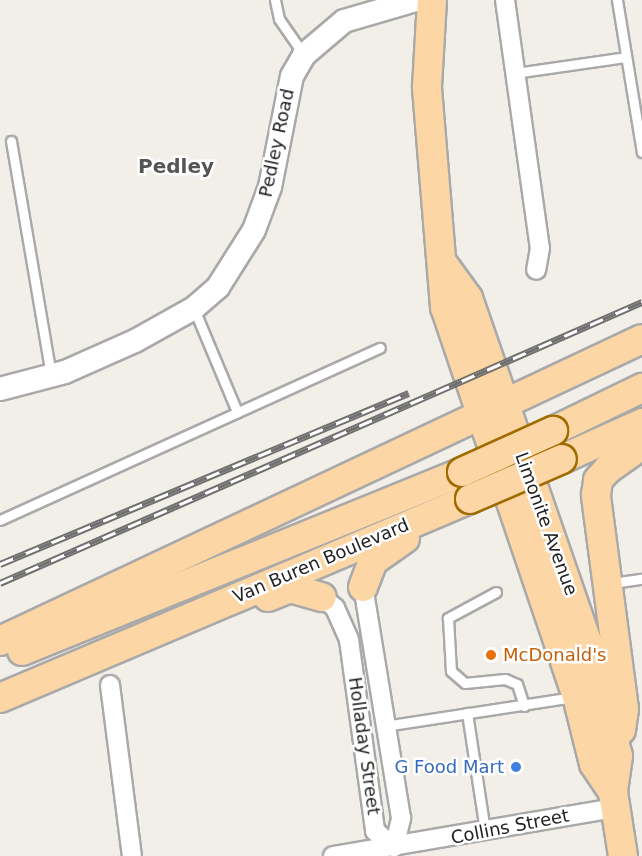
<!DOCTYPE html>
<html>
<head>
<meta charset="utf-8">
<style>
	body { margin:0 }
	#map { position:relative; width:642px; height:856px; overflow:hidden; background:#f2efe9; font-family:"DejaVu Sans",sans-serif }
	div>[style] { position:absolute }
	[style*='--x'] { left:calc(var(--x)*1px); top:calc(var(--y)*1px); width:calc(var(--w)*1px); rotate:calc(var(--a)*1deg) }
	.roads { filter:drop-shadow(2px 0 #a9a9a9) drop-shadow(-2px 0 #a9a9a9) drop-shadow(0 2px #a9a9a9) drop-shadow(0 -2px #a9a9a9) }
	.service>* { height:9px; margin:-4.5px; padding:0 4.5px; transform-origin:4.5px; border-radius:4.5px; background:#fff }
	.minor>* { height:18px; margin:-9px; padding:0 9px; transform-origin:9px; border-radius:9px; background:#fff }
	.tertiary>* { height:22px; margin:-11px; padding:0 11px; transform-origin:11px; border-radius:11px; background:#fff }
	.primary>* { height:28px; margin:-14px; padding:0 14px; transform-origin:14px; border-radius:14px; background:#fcd6a4 }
	.rail>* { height:7px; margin-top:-3.5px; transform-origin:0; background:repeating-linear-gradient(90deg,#fff 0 14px,#707070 0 28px); box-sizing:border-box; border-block:2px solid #707070 }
	.bridges { filter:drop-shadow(2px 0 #a06b00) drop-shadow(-2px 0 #a06b00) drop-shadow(0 2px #a06b00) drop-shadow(0 -2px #a06b00) }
	.primary-bridge>* { height:28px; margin:-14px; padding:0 14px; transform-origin:14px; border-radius:14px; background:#fcd6a4 }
	.dots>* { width:16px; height:16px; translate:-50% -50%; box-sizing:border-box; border:3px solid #fff; border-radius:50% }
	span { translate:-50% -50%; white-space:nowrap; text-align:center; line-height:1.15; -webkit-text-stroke:5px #fff; paint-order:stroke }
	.street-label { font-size:18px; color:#222 }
	.food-label { font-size:18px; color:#c56008 }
	.left { translate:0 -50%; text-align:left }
	.shop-label { font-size:18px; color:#366cbe }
	.right { translate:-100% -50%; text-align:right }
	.neighbourhood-label { font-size:20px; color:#555; font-weight:700 }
</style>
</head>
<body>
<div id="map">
	<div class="roads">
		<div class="service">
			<i style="--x:275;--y:0;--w:19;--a:78"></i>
			<i style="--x:279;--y:19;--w:44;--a:55.2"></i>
			<i style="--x:617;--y:0;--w:154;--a:80.7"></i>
			<i style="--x:515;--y:73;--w:112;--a:-8.2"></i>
			<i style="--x:11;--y:141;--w:237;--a:80.3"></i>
			<i style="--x:194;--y:309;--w:112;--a:67.3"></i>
			<i style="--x:0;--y:520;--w:417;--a:-24.4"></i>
			<i style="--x:612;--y:583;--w:30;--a:-8"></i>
			<i style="--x:496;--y:592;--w:55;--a:151.6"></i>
			<i style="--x:448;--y:618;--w:53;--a:86.8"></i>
			<i style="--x:451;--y:671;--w:18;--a:41"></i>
			<i style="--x:465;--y:683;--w:40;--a:-5.7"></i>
			<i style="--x:505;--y:679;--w:13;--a:23"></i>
			<i style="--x:517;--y:684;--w:23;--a:72"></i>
			<i style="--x:467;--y:713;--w:119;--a:81.3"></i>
			<i style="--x:384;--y:726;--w:192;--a:-8.7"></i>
		</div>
		<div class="minor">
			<i style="--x:505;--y:0;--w:250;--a:82"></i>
			<i style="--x:540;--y:248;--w:22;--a:100"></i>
			<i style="--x:322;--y:597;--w:17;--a:40"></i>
			<i style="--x:335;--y:608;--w:35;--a:66"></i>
			<i style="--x:349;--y:640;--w:193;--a:82.2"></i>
			<i style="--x:375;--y:831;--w:25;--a:40"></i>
			<i style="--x:394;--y:847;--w:30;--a:-76"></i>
			<i style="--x:401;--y:818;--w:234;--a:-99.3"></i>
			<i style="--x:110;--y:685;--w:172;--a:82.7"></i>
			<i style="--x:333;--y:856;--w:286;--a:-9.7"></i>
		</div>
		<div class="tertiary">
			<i style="--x:0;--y:389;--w:67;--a:-14.7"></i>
			<i style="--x:65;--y:372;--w:77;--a:-23.9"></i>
			<i style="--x:135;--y:341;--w:68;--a:-29.2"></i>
			<i style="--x:194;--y:308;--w:32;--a:-41"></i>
			<i style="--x:218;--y:287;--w:67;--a:-57.7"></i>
			<i style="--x:254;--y:230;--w:46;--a:-69.6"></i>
			<i style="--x:270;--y:187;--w:113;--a:-78.8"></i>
			<i style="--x:292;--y:76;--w:24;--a:-60"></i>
			<i style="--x:304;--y:55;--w:52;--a:-40.4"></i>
			<i style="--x:344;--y:21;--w:75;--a:-16.3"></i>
		</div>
		<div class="primary">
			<i style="--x:432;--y:0;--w:88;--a:93.3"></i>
			<i style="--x:427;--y:88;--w:220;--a:85.3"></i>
			<i style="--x:445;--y:307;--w:411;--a:71.3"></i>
			<i style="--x:577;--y:696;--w:70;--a:76"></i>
			<i style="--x:594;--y:764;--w:34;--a:56"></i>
			<i style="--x:444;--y:265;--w:41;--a:54"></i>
			<i style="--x:468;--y:298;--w:363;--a:70.9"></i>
			<i style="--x:587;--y:641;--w:119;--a:74.9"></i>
			<i style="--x:618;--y:756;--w:36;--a:98"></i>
			<i style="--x:613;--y:792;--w:65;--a:81.1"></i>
			<i style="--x:553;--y:431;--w:99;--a:-25.8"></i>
			<i style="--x:562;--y:459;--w:88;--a:-24.2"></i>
			<i style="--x:363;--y:587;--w:28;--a:-69"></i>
			<i style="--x:373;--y:561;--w:39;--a:-35"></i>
			<i style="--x:268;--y:597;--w:24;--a:-22"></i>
			<i style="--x:290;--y:588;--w:33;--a:16"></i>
			<i style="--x:0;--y:641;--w:709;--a:-25.19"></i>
			<i style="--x:22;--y:651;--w:475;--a:-22.1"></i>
			<i style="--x:0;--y:698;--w:510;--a:-22.95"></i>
			<i style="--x:621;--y:730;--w:21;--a:-82"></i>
			<i style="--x:624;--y:709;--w:216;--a:-97.5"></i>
			<i style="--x:596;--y:495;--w:15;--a:-82"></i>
			<i style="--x:598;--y:480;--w:15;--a:-48"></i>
			<i style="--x:608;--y:469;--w:42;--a:-35.2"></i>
		</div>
	</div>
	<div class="rail">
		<i style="--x:0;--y:564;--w:443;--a:-22.7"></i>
		<i style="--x:0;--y:583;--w:701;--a:-23.64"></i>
	</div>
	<div class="bridges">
		<div class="primary-bridge">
			<i style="--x:462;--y:472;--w:100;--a:-24.3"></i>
			<i style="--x:470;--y:499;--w:100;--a:-23.5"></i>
		</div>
	</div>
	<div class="dots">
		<i style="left:491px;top:655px;background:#e8710a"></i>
		<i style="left:516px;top:767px;background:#3f7fe0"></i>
	</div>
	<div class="street-label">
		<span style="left:277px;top:143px;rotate:-78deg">Pedley Road</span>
		<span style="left:546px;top:524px;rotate:70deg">Limonite Avenue</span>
		<span style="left:321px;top:561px;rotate:-23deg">Van Buren Boulevard</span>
		<span style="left:364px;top:746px;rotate:82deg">Holladay Street</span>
		<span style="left:510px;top:827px;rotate:-11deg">Collins Street</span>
	</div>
	<div class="food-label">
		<span class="left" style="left:503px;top:655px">McDonald's</span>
	</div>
	<div class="shop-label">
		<span class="right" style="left:504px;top:767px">G Food Mart</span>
	</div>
	<div class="neighbourhood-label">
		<span style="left:176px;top:166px">Pedley</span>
	</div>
</div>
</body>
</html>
